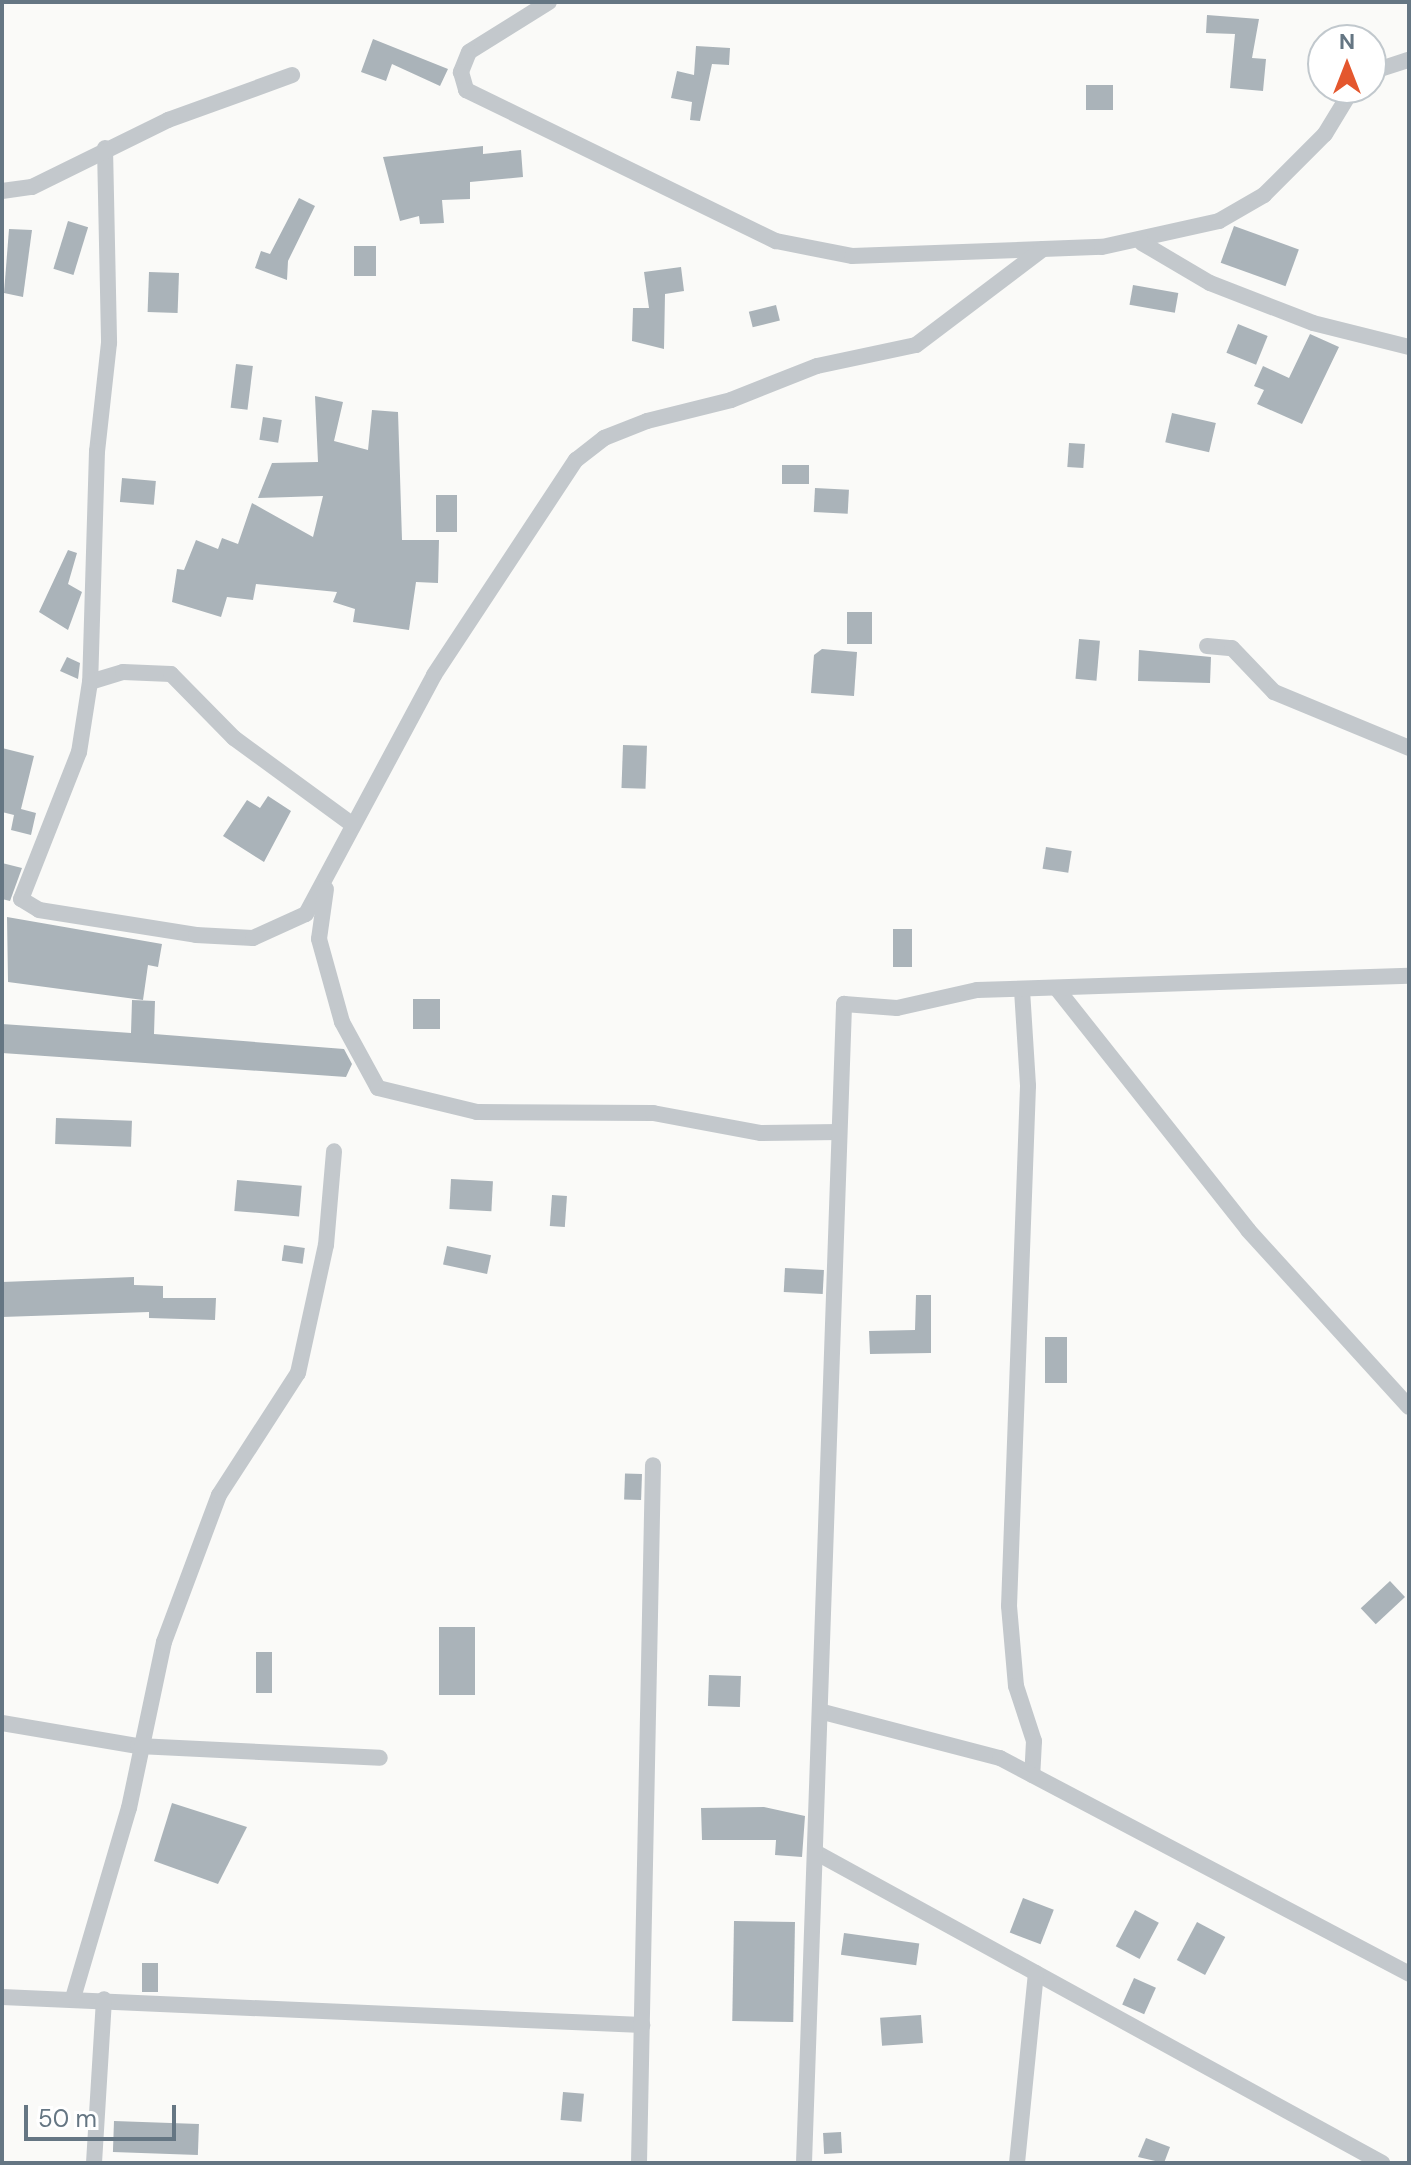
<!DOCTYPE html>
<html>
<head>
<meta charset="utf-8">
<style>
	body { margin:0 }
	#map { position:relative; width:1411px; height:2165px; overflow:hidden; background:#fafaf8; font-family:"DM Sans",sans-serif }
	div>[style] { position:absolute }
	[style*='--x'] { left:calc(var(--x)*1px); top:calc(var(--y)*1px); width:calc(var(--w)*1px); rotate:calc(var(--a)*1deg) }
	.building>* { inset:0; background:#aab3b9; transform-origin:0 0 }
	.street>* { height:16px; margin:-8px; padding:0 8px; transform-origin:8px; border-radius:8px; background:#c3c8cc }
	span { translate:-50% -50%; white-space:nowrap; text-align:center; line-height:1.15; -webkit-text-stroke:8px #fff; paint-order:stroke }
	.frame { position:absolute; inset:0; border:4px solid #657683; pointer-events:none }
	.north { position:absolute; left:1307px; top:24px; width:80px; height:80px; box-sizing:border-box; background:#fff; border:2px solid #c1c8cd; border-radius:50%; rotate:0deg; font-size:22px; font-weight:700; line-height:32px; text-align:center; color:#657683 }
	.north::after { content:''; display:block; margin:auto; width:28px; height:36px; background:#e4572e; clip-path:polygon(50% 0,100% 100%,50% 72%,0 100%) }
	.scale { position:absolute; left:24px; top:2105px; width:152px; height:36px; box-sizing:border-box; border:4px solid #657683; border-top:0; padding-left:10px; font-size:24px; line-height:28px; white-space:nowrap; color:#657683; -webkit-text-stroke:6px #fff; paint-order:stroke }
</style>
</head>
<body>
<div id="map">
	<div class="building">
		<i style="clip-path:polygon(1207px 15px,1259px 19px,1252px 58px,1266px 59px,1263px 91px,1230px 88px,1235px 34px,1206px 33px)"></i>
		<i style="clip-path:polygon(373px 39px,448px 69px,440px 86px,392px 64px,386px 81px,361px 72px)"></i>
		<i style="clip-path:polygon(696px 46px,730px 48px,729px 65px,712px 64px,700px 121px,690px 120px,692px 102px,671px 98px,677px 71px,694px 75px)"></i>
		<i style="left:1086px;top:85px;width:27px;height:25px"></i>
		<i style="clip-path:polygon(483px 146px,483px 154px,521px 150px,523px 177px,470px 182px,470px 199px,442px 200px,444px 223px,420px 224px,419px 216px,400px 221px,383px 157px)"></i>
		<i style="clip-path:polygon(299px 198px,315px 206px,288px 261px,287px 280px,255px 268px,261px 251px,270px 254px)"></i>
		<i style="left:68px;top:221px;width:21px;height:50px;rotate:17deg"></i>
		<i style="left:1234px;top:226px;width:69px;height:39px;rotate:20deg"></i>
		<i style="clip-path:polygon(9px 229px,32px 230px,23px 297px,4px 293px)"></i>
		<i style="left:376px;top:246px;width:30px;height:22px;rotate:90deg"></i>
		<i style="clip-path:polygon(681px 267px,684px 291px,665px 294px,664px 349px,632px 341px,633px 308px,649px 308px,644px 272px)"></i>
		<i style="left:149px;top:272px;width:30px;height:40px;rotate:2deg"></i>
		<i style="left:1133px;top:285px;width:46px;height:20px;rotate:10deg"></i>
		<i style="left:776px;top:305px;width:16px;height:28px;rotate:76deg"></i>
		<i style="left:1238px;top:324px;width:32px;height:31px;rotate:22deg"></i>
		<i style="clip-path:polygon(1310px 334px,1339px 347px,1302px 424px,1257px 404px,1264px 390px,1254px 386px,1263px 366px,1289px 378px)"></i>
		<i style="left:236px;top:364px;width:17px;height:44px;rotate:7deg"></i>
		<i style="clip-path:polygon(315px 396px,343px 402px,334px 441px,368px 450px,372px 410px,398px 412px,402px 540px,439px 540px,438px 583px,416px 582px,409px 630px,353px 622px,355px 609px,333px 602px,337px 592px,256px 584px,253px 600px,227px 597px,221px 617px,172px 602px,177px 569px,184px 570px,196px 540px,218px 549px,222px 538px,238px 544px,252px 503px,313px 537px,323px 496px,258px 498px,272px 463px,318px 462px)"></i>
		<i style="left:1172px;top:413px;width:45px;height:30px;rotate:13deg"></i>
		<i style="left:263px;top:417px;width:19px;height:23px;rotate:9deg"></i>
		<i style="left:1069px;top:443px;width:16px;height:24px;rotate:4deg"></i>
		<i style="left:782px;top:465px;width:27px;height:19px"></i>
		<i style="left:122px;top:478px;width:34px;height:24px;rotate:5deg"></i>
		<i style="left:815px;top:488px;width:34px;height:24px;rotate:3deg"></i>
		<i style="left:436px;top:495px;width:21px;height:37px"></i>
		<i style="clip-path:polygon(68px 550px,77px 553px,68px 584px,82px 592px,68px 630px,39px 612px)"></i>
		<i style="left:847px;top:612px;width:25px;height:32px"></i>
		<i style="left:1079px;top:639px;width:21px;height:40px;rotate:5deg"></i>
		<i style="clip-path:polygon(822px 649px,857px 652px,854px 696px,811px 693px,814px 655px)"></i>
		<i style="clip-path:polygon(1139px 650px,1211px 657px,1210px 683px,1138px 681px)"></i>
		<i style="clip-path:polygon(67px 657px,80px 663px,78px 679px,60px 671px)"></i>
		<i style="left:623px;top:745px;width:24px;height:43px;rotate:2deg"></i>
		<i style="clip-path:polygon(2px 748px,34px 756px,21px 809px,36px 813px,31px 835px,11px 830px,14px 815px,2px 812px)"></i>
		<i style="clip-path:polygon(268px 796px,291px 811px,264px 862px,223px 836px,247px 800px,260px 808px)"></i>
		<i style="left:1046px;top:847px;width:26px;height:22px;rotate:9deg"></i>
		<i style="clip-path:polygon(2px 863px,22px 868px,10px 901px,2px 899px)"></i>
		<i style="clip-path:polygon(7px 917px,162px 944px,158px 967px,148px 965px,143px 1000px,8px 982px)"></i>
		<i style="left:893px;top:929px;width:19px;height:38px"></i>
		<i style="left:413px;top:999px;width:27px;height:30px"></i>
		<i style="clip-path:polygon(132px 1000px,155px 1001px,154px 1034px,344px 1049px,352px 1064px,346px 1077px,2px 1053px,2px 1024px,131px 1033px)"></i>
		<i style="left:56px;top:1118px;width:76px;height:26px;rotate:2deg"></i>
		<i style="left:451px;top:1179px;width:42px;height:30px;rotate:3deg"></i>
		<i style="left:237px;top:1180px;width:65px;height:31px;rotate:5deg"></i>
		<i style="left:552px;top:1195px;width:15px;height:31px;rotate:4deg"></i>
		<i style="left:284px;top:1245px;width:21px;height:16px;rotate:8deg"></i>
		<i style="left:447px;top:1246px;width:45px;height:19px;rotate:12deg"></i>
		<i style="left:785px;top:1268px;width:39px;height:24px;rotate:3deg"></i>
		<i style="clip-path:polygon(134px 1277px,134px 1285px,163px 1286px,163px 1298px,216px 1298px,215px 1320px,149px 1318px,149px 1312px,2px 1317px,2px 1282px)"></i>
		<i style="clip-path:polygon(916px 1295px,931px 1295px,931px 1353px,870px 1354px,869px 1331px,915px 1330px)"></i>
		<i style="left:1045px;top:1337px;width:22px;height:46px"></i>
		<i style="left:642px;top:1474px;width:26px;height:17px;rotate:92deg"></i>
		<i style="left:1390px;top:1581px;width:22px;height:40px;rotate:47deg"></i>
		<i style="left:439px;top:1627px;width:36px;height:68px"></i>
		<i style="left:256px;top:1652px;width:16px;height:41px"></i>
		<i style="left:709px;top:1675px;width:32px;height:31px;rotate:2deg"></i>
		<i style="clip-path:polygon(172px 1803px,247px 1827px,218px 1884px,154px 1861px)"></i>
		<i style="clip-path:polygon(764px 1807px,805px 1816px,802px 1857px,775px 1855px,776px 1840px,702px 1840px,701px 1808px)"></i>
		<i style="left:1023px;top:1898px;width:33px;height:37px;rotate:21deg"></i>
		<i style="left:1135px;top:1910px;width:27px;height:41px;rotate:28deg"></i>
		<i style="left:734px;top:1921px;width:61px;height:100px;rotate:1deg"></i>
		<i style="left:1197px;top:1922px;width:32px;height:43px;rotate:28deg"></i>
		<i style="left:844px;top:1933px;width:76px;height:22px;rotate:8deg"></i>
		<i style="left:142px;top:1963px;width:16px;height:29px"></i>
		<i style="left:1134px;top:1978px;width:24px;height:29px;rotate:24deg"></i>
		<i style="left:921px;top:2015px;width:28px;height:41px;rotate:86deg"></i>
		<i style="left:563px;top:2092px;width:21px;height:28px;rotate:5deg"></i>
		<i style="left:114px;top:2121px;width:85px;height:31px;rotate:2deg"></i>
		<i style="left:841px;top:2132px;width:21px;height:18px;rotate:87deg"></i>
		<i style="clip-path:polygon(1146px 2138px,1170px 2147px,1164px 2163px,1138px 2157px)"></i>
	</div>
	<div class="street">
		<i style="--x:549;--y:2;--w:94;--a:148"></i>
		<i style="--x:469;--y:52;--w:22;--a:112"></i>
		<i style="--x:461;--y:72;--w:19;--a:74"></i>
		<i style="--x:466;--y:90;--w:345;--a:26"></i>
		<i style="--x:776;--y:241;--w:77;--a:11.2"></i>
		<i style="--x:852;--y:256;--w:250;--a:-2.1"></i>
		<i style="--x:1102;--y:247;--w:120;--a:-12.5"></i>
		<i style="--x:1219;--y:221;--w:52;--a:-30"></i>
		<i style="--x:1264;--y:195;--w:86;--a:-45"></i>
		<i style="--x:1325;--y:134;--w:54;--a:-58.7"></i>
		<i style="--x:1371;--y:72;--w:40;--a:-18"></i>
		<i style="--x:105;--y:148;--w:195;--a:88.8"></i>
		<i style="--x:109;--y:343;--w:109;--a:96.3"></i>
		<i style="--x:97;--y:451;--w:231;--a:91.7"></i>
		<i style="--x:90;--y:682;--w:71;--a:98.9"></i>
		<i style="--x:79;--y:752;--w:158;--a:111.5"></i>
		<i style="--x:21;--y:899;--w:21;--a:31"></i>
		<i style="--x:39;--y:910;--w:159;--a:9"></i>
		<i style="--x:196;--y:935;--w:57;--a:3"></i>
		<i style="--x:253;--y:938;--w:58;--a:-24.4"></i>
		<i style="--x:306;--y:914;--w:271;--a:-61.8"></i>
		<i style="--x:434;--y:675;--w:258;--a:-56.6"></i>
		<i style="--x:576;--y:460;--w:36;--a:-38"></i>
		<i style="--x:604;--y:438;--w:46;--a:-21.6"></i>
		<i style="--x:647;--y:421;--w:87;--a:-14"></i>
		<i style="--x:731;--y:400;--w:92;--a:-21.6"></i>
		<i style="--x:817;--y:366;--w:101;--a:-12"></i>
		<i style="--x:916;--y:345;--w:159;--a:-37.1"></i>
		<i style="--x:2;--y:191;--w:30;--a:-8"></i>
		<i style="--x:32;--y:187;--w:152;--a:-26.2"></i>
		<i style="--x:168;--y:120;--w:132;--a:-19.9"></i>
		<i style="--x:1142;--y:243;--w:79;--a:30.5"></i>
		<i style="--x:1210;--y:283;--w:110;--a:21.2"></i>
		<i style="--x:1313;--y:323;--w:99;--a:14"></i>
		<i style="--x:1207;--y:646;--w:25;--a:5"></i>
		<i style="--x:1232;--y:648;--w:61;--a:46.3"></i>
		<i style="--x:1274;--y:692;--w:146;--a:22.5"></i>
		<i style="--x:90;--y:682;--w:34;--a:-17"></i>
		<i style="--x:123;--y:672;--w:48;--a:2.4"></i>
		<i style="--x:171;--y:674;--w:90;--a:45.5"></i>
		<i style="--x:234;--y:738;--w:147;--a:36.2"></i>
		<i style="--x:326;--y:889;--w:50;--a:98"></i>
		<i style="--x:319;--y:939;--w:86;--a:74.5"></i>
		<i style="--x:342;--y:1022;--w:75;--a:61.4"></i>
		<i style="--x:378;--y:1088;--w:102;--a:13.6"></i>
		<i style="--x:477;--y:1112;--w:176;--a:0.3"></i>
		<i style="--x:653;--y:1113;--w:110;--a:10.5"></i>
		<i style="--x:761;--y:1133;--w:78;--a:-0.7"></i>
		<i style="--x:1022;--y:990;--w:96;--a:86.4"></i>
		<i style="--x:1028;--y:1086;--w:520;--a:92.09"></i>
		<i style="--x:1009;--y:1606;--w:80;--a:85"></i>
		<i style="--x:1016;--y:1686;--w:58;--a:71.9"></i>
		<i style="--x:1034;--y:1741;--w:34;--a:93"></i>
		<i style="--x:1058;--y:990;--w:306;--a:51.6"></i>
		<i style="--x:1248;--y:1230;--w:239;--a:47.7"></i>
		<i style="--x:823;--y:1712;--w:183;--a:14.6"></i>
		<i style="--x:1000;--y:1758;--w:463;--a:27.8"></i>
		<i style="--x:2;--y:1723;--w:138;--a:9.6"></i>
		<i style="--x:138;--y:1746;--w:242;--a:2.8"></i>
		<i style="--x:815;--y:1852;--w:647;--a:28.74"></i>
		<i style="--x:2;--y:1997;--w:641;--a:2.51"></i>
		<i style="--x:73;--y:1998;--w:198;--a:-73.6"></i>
		<i style="--x:129;--y:1808;--w:170;--a:-78.1"></i>
		<i style="--x:164;--y:1642;--w:157;--a:-69.5"></i>
		<i style="--x:219;--y:1495;--w:145;--a:-57.1"></i>
		<i style="--x:298;--y:1373;--w:131;--a:-77.7"></i>
		<i style="--x:326;--y:1245;--w:94;--a:-85.1"></i>
		<i style="--x:94;--y:2163;--w:164;--a:-86.5"></i>
		<i style="--x:639;--y:2163;--w:698;--a:-88.85"></i>
		<i style="--x:804;--y:2163;--w:1160;--a:-88.02"></i>
		<i style="--x:844;--y:1004;--w:53;--a:4.3"></i>
		<i style="--x:897;--y:1008;--w:82;--a:-12.7"></i>
		<i style="--x:977;--y:990;--w:432;--a:-1.9"></i>
		<i style="--x:1017;--y:2163;--w:191;--a:-84.3"></i>
	</div>
	<div class="frame"></div>
	<div class="north">N</div>
	<div class="scale">50 m</div>
</div>
</body>
</html>
